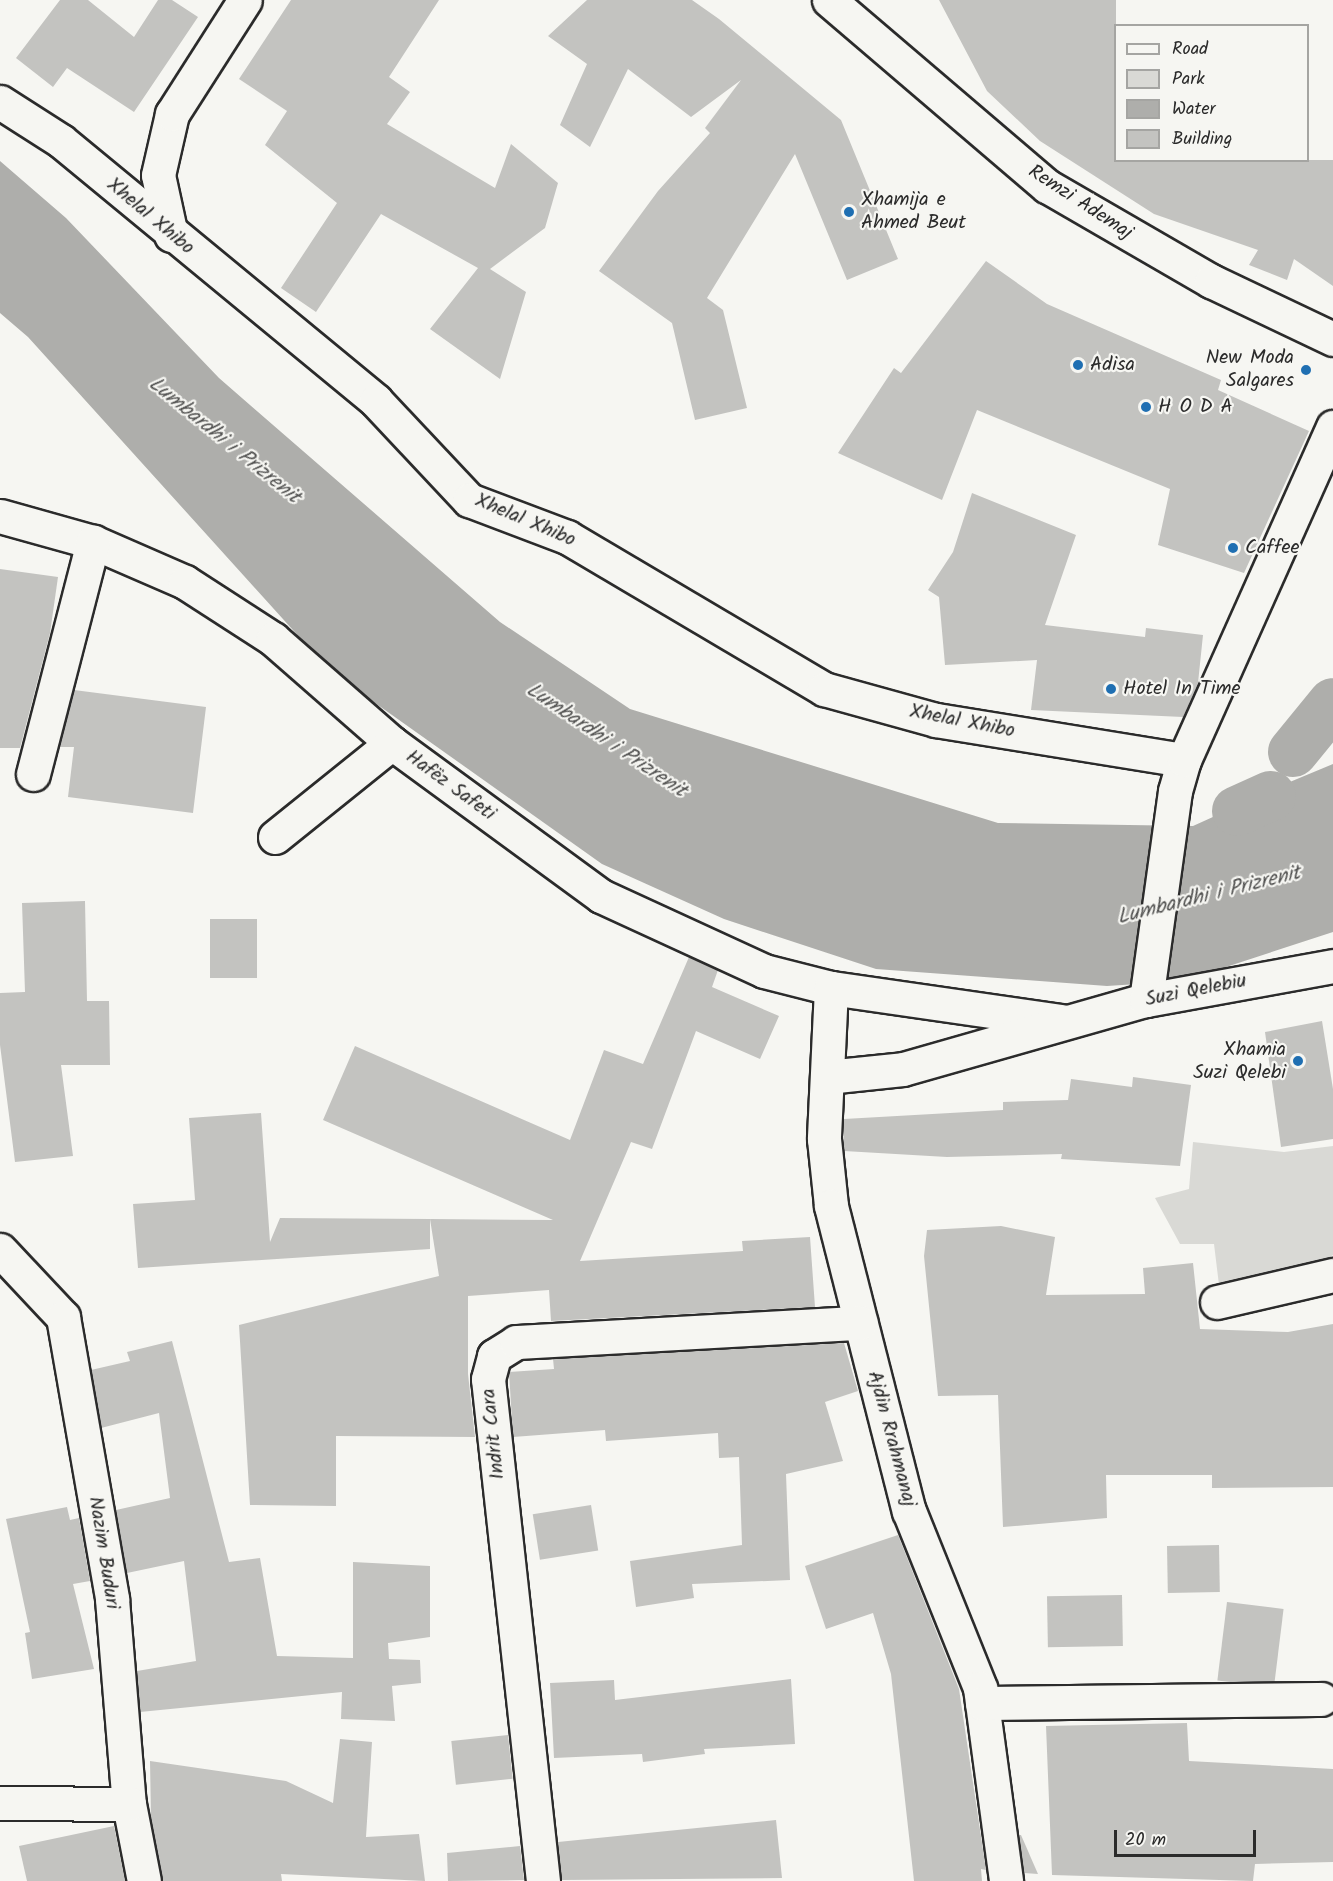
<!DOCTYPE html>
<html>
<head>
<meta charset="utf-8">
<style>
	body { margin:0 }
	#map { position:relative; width:1333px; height:1881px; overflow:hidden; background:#f6f6f2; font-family:Kalam,sans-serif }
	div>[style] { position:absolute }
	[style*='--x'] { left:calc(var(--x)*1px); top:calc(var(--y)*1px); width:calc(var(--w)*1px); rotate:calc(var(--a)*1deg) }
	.green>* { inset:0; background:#d9d9d5 }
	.water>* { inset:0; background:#aeaeab }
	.canal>* { height:50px; margin:-25px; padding:0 25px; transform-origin:25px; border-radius:25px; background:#aeaeab }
	.building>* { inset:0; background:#c3c3c0; transform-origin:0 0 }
	.roads { filter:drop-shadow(2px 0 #2b2b2b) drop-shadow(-2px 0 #2b2b2b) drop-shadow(0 2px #2b2b2b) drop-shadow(0 -2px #2b2b2b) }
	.minor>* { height:33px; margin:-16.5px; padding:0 16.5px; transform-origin:16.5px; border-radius:16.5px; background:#f6f6f2 }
	.major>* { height:33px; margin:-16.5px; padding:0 16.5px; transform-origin:16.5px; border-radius:16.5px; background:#f6f6f2 }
	.dots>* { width:16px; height:16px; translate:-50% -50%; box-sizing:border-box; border:3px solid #f6f6f2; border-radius:50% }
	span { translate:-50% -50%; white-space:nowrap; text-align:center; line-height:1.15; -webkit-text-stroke:4.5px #f6f6f2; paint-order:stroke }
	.poi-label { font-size:20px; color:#2b2b2b }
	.left { translate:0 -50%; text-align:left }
	.right { translate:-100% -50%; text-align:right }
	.street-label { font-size:20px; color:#2b2b2b }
	.water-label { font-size:21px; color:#525251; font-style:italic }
	.legend { position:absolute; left:1114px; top:24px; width:195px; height:138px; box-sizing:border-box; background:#f6f6f2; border:2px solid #a5a5a2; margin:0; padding:8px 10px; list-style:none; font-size:18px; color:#2b2b2b }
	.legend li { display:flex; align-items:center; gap:12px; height:30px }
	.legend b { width:30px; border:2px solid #a5a5a2 }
	.scale { position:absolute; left:1114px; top:1830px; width:142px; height:27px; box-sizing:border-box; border:3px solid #2b2b2b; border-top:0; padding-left:8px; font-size:18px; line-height:21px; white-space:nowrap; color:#2b2b2b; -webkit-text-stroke:4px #f6f6f2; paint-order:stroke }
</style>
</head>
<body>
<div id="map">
	<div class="green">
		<i style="clip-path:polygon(1193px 1142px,1284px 1152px,1333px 1146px,1333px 1255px,1308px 1270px,1219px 1285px,1214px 1244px,1180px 1244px,1155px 1198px,1189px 1189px)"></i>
	</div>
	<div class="water">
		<i style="clip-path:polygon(0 161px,66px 218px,219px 378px,500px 622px,630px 709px,998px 823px,1193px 826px,1235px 807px,1241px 819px,1281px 802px,1285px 784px,1333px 764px,1333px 932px,1183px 981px,1107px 986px,876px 969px,724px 919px,602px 864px,330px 671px,28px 337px,0 313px)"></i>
	</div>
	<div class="canal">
		<i style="--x:1293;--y:752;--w:63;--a:-50.8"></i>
		<i style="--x:1237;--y:811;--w:37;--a:-24"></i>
	</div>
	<div class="building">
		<i style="clip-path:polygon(60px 0,88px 0,134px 37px,158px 0,172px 0,198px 17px,134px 112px,67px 68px,53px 87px,16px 58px)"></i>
		<i style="clip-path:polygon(291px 0,439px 0,389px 77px,410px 92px,387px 124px,495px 188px,511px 144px,558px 183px,545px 228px,490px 269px,526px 292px,500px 379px,430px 329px,478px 268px,381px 214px,316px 312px,281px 288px,337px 203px,265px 145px,287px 111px,239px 79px)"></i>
		<i style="clip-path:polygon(587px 0,692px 0,719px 19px,841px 120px,898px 259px,847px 280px,795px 154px,707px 298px,723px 310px,747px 408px,695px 420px,672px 323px,599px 271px,658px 191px,710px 133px,705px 128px,741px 80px,691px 117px,628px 69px,590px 147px,560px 125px,587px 64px,548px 36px)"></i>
		<i style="clip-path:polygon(939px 0,1116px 0,1116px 160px,1333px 160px,1333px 286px,1294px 259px,1287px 280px,1249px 265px,1258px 250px,1154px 214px,1040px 141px,987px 91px)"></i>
		<i style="clip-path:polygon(986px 261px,1047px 304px,1221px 380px,1218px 390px,1309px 431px,1244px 573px,1158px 545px,1170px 489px,977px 410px,942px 500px,838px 453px,894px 368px,901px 373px)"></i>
		<i style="clip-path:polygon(972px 493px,1076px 535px,1045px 625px,1145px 637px,1146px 628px,1203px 635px,1198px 683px,1183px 717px,1031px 710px,1037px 660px,945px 665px,939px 597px,928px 590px,953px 552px)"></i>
		<i style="clip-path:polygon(0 569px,58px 577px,50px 633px,20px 748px,0 748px)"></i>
		<i style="clip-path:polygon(74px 690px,206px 707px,193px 813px,68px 797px,74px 747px,59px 747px)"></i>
		<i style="clip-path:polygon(85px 901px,87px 1001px,109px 1001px,110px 1065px,61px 1065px,73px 1156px,15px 1162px,0 1045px,0 993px,25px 992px,22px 903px)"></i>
		<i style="left:210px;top:919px;width:47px;height:59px"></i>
		<i style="clip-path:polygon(689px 957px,718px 970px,712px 987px,779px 1016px,760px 1059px,696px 1031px,652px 1149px,631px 1142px,580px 1261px,743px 1251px,742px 1241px,810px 1237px,815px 1307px,551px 1321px,549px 1290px,468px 1296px,468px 1374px,475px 1437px,336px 1436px,336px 1506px,250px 1505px,239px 1325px,439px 1276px,430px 1219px,553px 1220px,323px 1120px,355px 1046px,570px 1140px,604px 1050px,643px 1064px)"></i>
		<i style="clip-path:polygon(1322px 1021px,1333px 1089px,1333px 1139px,1281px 1147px,1265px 1032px)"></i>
		<i style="clip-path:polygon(1133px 1077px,1191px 1085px,1180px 1166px,1061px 1159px,1062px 1154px,947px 1157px,844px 1151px,844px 1119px,1003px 1110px,1003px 1102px,1068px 1100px,1071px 1079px,1132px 1087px)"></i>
		<i style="clip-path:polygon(261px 1113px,270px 1242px,280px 1218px,430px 1219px,430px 1249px,138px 1268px,133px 1204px,195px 1200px,189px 1118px)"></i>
		<i style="clip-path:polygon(1001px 1226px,1055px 1237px,1046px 1295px,1145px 1294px,1143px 1268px,1193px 1263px,1200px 1329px,1288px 1332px,1333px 1324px,1333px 1487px,1212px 1488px,1212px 1475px,1106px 1475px,1107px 1518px,1003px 1527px,998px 1395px,938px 1396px,924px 1256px,927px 1230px)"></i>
		<i style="clip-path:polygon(172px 1341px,229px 1562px,260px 1558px,277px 1656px,353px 1658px,353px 1562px,430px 1566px,430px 1637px,388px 1643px,389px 1659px,420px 1660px,421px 1683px,392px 1686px,395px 1721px,341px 1719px,342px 1692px,140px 1712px,137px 1671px,196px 1661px,184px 1561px,127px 1573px,116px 1510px,170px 1498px,159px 1413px,101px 1428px,91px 1370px,130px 1361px,127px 1352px)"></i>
		<i style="clip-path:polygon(844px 1343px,858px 1391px,825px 1402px,843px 1461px,786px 1474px,790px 1580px,692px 1584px,694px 1598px,636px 1607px,630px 1561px,742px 1545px,739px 1457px,719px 1458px,718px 1433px,606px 1441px,605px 1430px,513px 1437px,509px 1372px,554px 1369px,553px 1359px)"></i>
		<i style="left:591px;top:1505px;width:46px;height:59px;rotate:81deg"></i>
		<i style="clip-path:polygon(67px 1507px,70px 1520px,79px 1518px,90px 1581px,73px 1584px,94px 1669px,32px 1679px,25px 1633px,30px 1632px,6px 1519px)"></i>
		<i style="clip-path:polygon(898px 1535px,959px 1689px,986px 1870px,981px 1869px,982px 1881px,914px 1881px,891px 1674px,873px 1613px,826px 1629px,805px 1566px)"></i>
		<i style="left:1219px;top:1545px;width:47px;height:52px;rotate:89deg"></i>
		<i style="left:1122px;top:1595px;width:51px;height:75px;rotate:89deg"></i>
		<i style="left:1227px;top:1602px;width:57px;height:79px;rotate:7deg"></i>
		<i style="clip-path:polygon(791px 1679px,795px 1744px,704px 1749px,705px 1754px,643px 1762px,642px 1754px,554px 1758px,550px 1683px,614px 1680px,615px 1700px)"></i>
		<i style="clip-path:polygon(1187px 1723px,1189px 1761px,1333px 1769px,1333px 1862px,1255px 1864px,1253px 1881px,1052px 1875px,1046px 1726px)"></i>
		<i style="left:508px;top:1735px;width:44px;height:57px;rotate:84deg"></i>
		<i style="clip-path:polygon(340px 1739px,372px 1742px,366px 1837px,419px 1834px,425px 1881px,281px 1874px,282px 1881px,162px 1881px,151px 1818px,150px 1761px,286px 1781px,333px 1803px)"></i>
		<i style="clip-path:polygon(776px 1820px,782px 1878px,562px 1880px,558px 1842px)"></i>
		<i style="clip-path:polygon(114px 1826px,125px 1881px,27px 1881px,19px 1846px)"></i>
		<i style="clip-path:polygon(1019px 1835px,1021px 1835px,1038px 1874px,1024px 1873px)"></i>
		<i style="clip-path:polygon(520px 1846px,524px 1880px,448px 1881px,447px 1853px)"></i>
	</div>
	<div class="roads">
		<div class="minor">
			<i style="--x:0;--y:102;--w:72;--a:32.6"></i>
			<i style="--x:61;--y:141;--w:408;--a:39.5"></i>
			<i style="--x:376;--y:401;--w:136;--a:46.8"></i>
			<i style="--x:469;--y:500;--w:105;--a:20.7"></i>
			<i style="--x:567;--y:537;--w:299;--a:30.6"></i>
			<i style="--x:824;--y:689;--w:116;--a:15.5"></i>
			<i style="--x:936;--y:720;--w:251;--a:9.2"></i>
			<i style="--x:171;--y:235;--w:61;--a:-102.2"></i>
			<i style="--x:158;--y:175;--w:63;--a:-77.1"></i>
			<i style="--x:172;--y:114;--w:135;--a:-57.4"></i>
			<i style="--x:0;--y:516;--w:97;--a:15.6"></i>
			<i style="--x:93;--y:542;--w:100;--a:23.5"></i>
			<i style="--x:185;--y:582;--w:105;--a:32.9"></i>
			<i style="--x:273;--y:639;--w:158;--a:41.2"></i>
			<i style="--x:392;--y:743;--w:259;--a:36.2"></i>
			<i style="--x:601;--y:896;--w:179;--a:24.7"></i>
			<i style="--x:764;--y:971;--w:69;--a:14.2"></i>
			<i style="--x:831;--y:988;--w:232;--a:8.2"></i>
			<i style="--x:33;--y:774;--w:240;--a:-75.5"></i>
			<i style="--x:275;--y:837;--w:150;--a:-38.8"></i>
			<i style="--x:831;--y:988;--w:151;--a:92.7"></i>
			<i style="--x:824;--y:1139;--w:67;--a:84"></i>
			<i style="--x:831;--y:1206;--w:315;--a:75.7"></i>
			<i style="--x:909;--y:1511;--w:191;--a:68.1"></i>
			<i style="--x:980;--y:1688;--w:195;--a:82.3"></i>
			<i style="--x:1146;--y:1000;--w:211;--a:-82.1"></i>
			<i style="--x:1175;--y:791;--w:32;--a:-74"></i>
			<i style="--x:1184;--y:760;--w:365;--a:-65.9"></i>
			<i style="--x:827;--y:1077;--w:76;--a:-6"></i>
			<i style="--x:903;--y:1069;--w:253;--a:-15.9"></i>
			<i style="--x:1146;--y:1000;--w:190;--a:-10.3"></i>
			<i style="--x:0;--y:1250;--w:92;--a:46.8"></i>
			<i style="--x:63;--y:1317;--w:286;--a:80.1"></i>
			<i style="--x:112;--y:1599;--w:206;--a:85.3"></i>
			<i style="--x:129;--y:1804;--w:78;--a:79"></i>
			<i style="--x:1217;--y:1302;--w:119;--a:-13.1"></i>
			<i style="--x:982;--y:1703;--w:339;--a:-0.7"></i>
			<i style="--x:0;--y:1803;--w:129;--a:0.4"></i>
			<i style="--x:543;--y:1881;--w:505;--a:-96.25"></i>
			<i style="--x:488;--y:1379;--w:24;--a:-75"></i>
			<i style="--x:494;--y:1356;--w:26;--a:-32"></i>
			<i style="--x:516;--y:1342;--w:345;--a:-3.2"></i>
		</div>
		<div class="major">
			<i style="--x:829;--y:0;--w:287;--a:40.5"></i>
			<i style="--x:1047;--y:186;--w:190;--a:30.1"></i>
			<i style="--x:1211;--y:281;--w:135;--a:25.4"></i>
		</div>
	</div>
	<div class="dots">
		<i style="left:849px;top:212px;background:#1f6fb2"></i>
		<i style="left:1078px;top:365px;background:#1f6fb2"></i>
		<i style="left:1306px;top:370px;background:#1f6fb2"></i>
		<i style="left:1146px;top:407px;background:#1f6fb2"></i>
		<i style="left:1233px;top:548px;background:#1f6fb2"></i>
		<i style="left:1111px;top:689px;background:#1f6fb2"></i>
		<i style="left:1298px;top:1061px;background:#1f6fb2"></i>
	</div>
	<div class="poi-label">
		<span class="left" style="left:861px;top:212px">Xhamija e<br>Ahmed Beut</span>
		<span class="right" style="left:1294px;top:370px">New Moda<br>Salgares</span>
		<span class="left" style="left:1090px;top:365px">Adisa</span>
		<span class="left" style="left:1158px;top:407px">H O D A</span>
		<span class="left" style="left:1245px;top:548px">Caffee</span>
		<span class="left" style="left:1123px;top:689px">Hotel In Time</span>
		<span class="right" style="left:1286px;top:1062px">Xhamia<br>Suzi Qelebi</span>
	</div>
	<div class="street-label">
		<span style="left:1080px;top:203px;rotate:33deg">Remzi Ademaj</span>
		<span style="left:150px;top:217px;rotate:40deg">Xhelal Xhibo</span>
		<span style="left:525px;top:521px;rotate:23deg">Xhelal Xhibo</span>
		<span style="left:962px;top:722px;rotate:11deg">Xhelal Xhibo</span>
		<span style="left:450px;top:786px;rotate:36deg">Hafëz Safeti</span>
		<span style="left:1196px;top:991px;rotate:-11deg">Suzi Qelebiu</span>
		<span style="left:494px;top:1434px;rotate:-96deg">Indrit Cara</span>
		<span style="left:891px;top:1439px;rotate:75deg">Ajdin Rrahmanaj</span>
		<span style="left:103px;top:1553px;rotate:81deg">Nazim Buduri</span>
	</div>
	<div class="water-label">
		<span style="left:224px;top:441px;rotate:39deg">Lumbardhi i Prizrenit</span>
		<span style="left:606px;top:741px;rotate:34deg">Lumbardhi i Prizrenit</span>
		<span style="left:1209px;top:896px;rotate:-14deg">Lumbardhi i Prizrenit</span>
	</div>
	<ul class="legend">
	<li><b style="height:8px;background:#f6f6f2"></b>Road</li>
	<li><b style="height:16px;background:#d9d9d5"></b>Park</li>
	<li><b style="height:16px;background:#aeaeab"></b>Water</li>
	<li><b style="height:16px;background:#c3c3c0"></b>Building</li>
	</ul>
	<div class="scale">20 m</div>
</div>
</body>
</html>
